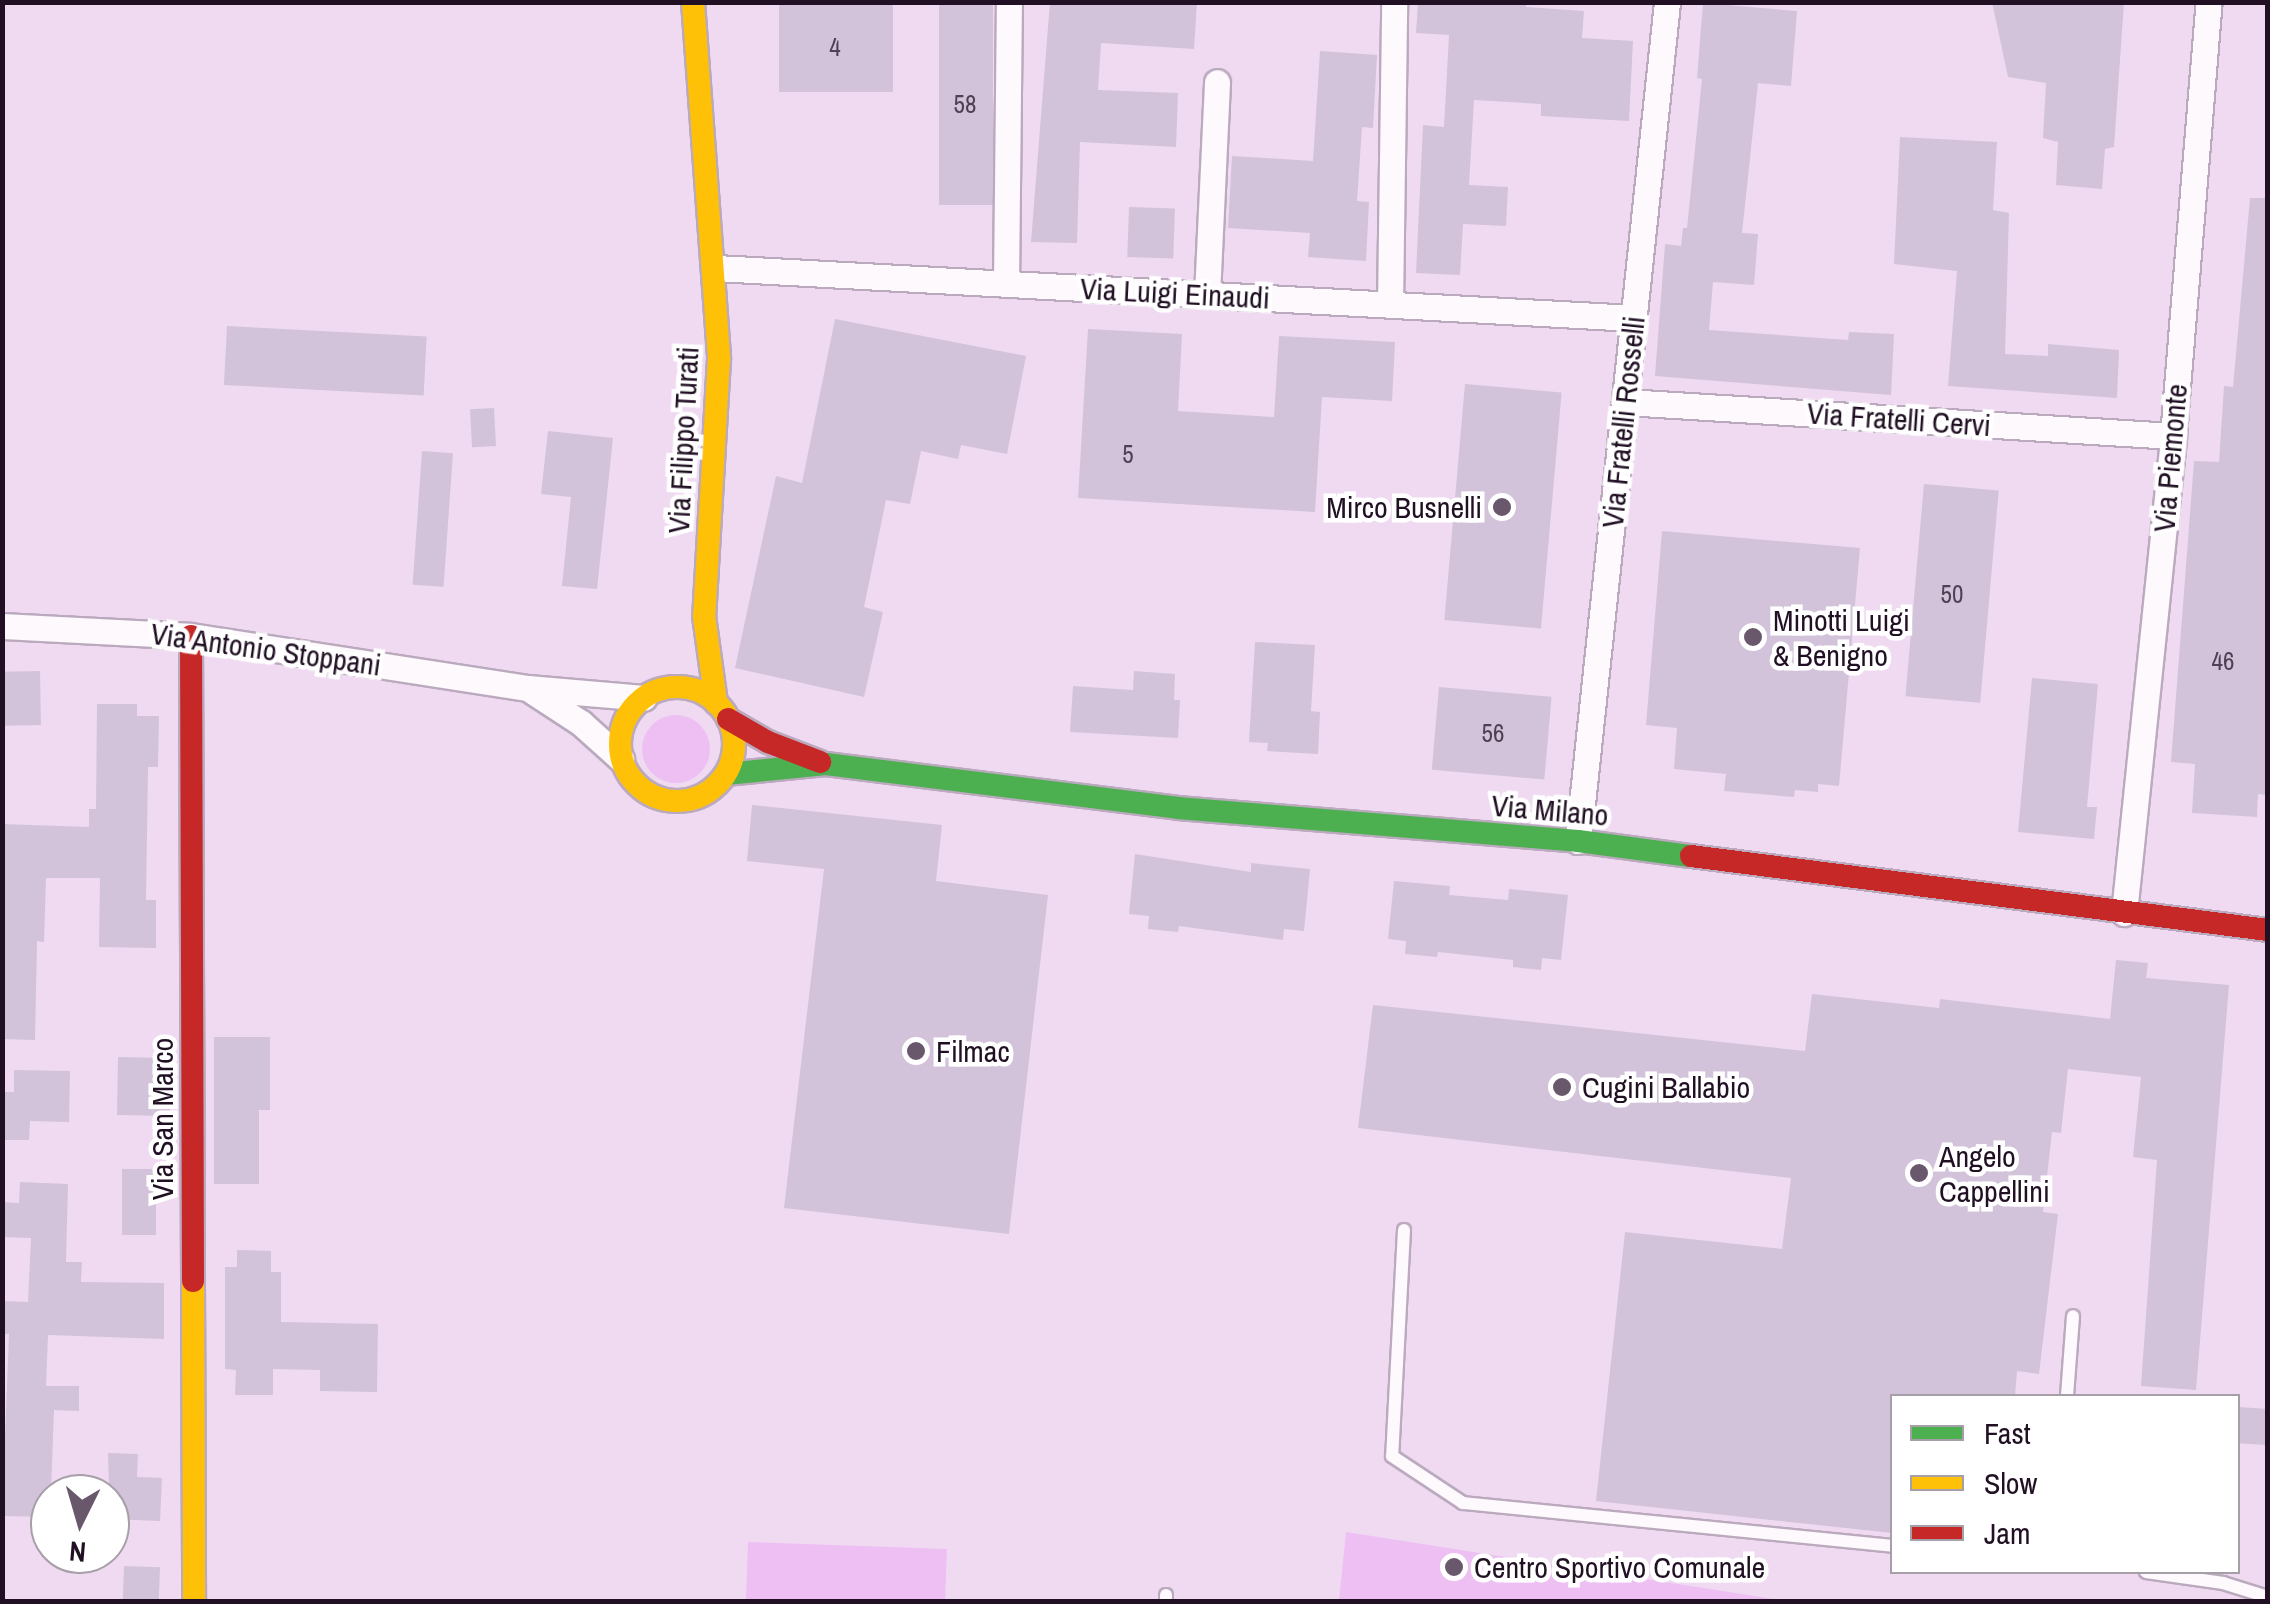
<!DOCTYPE html>
<html>
<head>
<meta charset="utf-8">
<style>
	body { margin:0 }
	#map { position:relative; width:2270px; height:1604px; overflow:hidden; background:#efdaf2; font-family:"Archivo Narrow",sans-serif }
	div>[style] { position:absolute }
	[style*='--x'] { left:calc(var(--x)*1px); top:calc(var(--y)*1px); width:calc(var(--w)*1px); rotate:calc(var(--a)*1deg) }
	.green>* { inset:0; background:#edbff3; transform-origin:0 0 }
	.round { border-radius:50% }
	.building>* { inset:0; background:#d2c3da; transform-origin:0 0 }
	.roads { filter:drop-shadow(2px 0 #bbaabe) drop-shadow(-2px 0 #bbaabe) drop-shadow(0 2px #bbaabe) drop-shadow(0 -2px #bbaabe) }
	.lane>* { height:12px; margin:-6px; padding:0 6px; transform-origin:6px; border-radius:6px; background:#fdf9fd }
	.street>* { height:25px; margin:-12.5px; padding:0 12.5px; transform-origin:12.5px; border-radius:12.5px; background:#fdf9fd }
	.fast>* { height:22px; margin:-11px; padding:0 11px; transform-origin:11px; border-radius:11px; background:#4caf50 }
	.slow>* { height:22px; margin:-11px; padding:0 11px; transform-origin:11px; border-radius:11px; background:#ffc107 }
	.slow>.ring { margin:-11px; padding:0; box-sizing:content-box; background:none; border:22px solid #ffc107; border-radius:50% }
	.jam>* { height:22px; margin:-11px; padding:0 11px; transform-origin:11px; border-radius:11px; background:#c62828 }
	.dots>* { width:28px; height:28px; translate:-50% -50%; box-sizing:border-box; border:5px solid #fff; border-radius:50% }
	span { translate:-50% -50%; white-space:nowrap; text-align:center; line-height:1.15; -webkit-text-stroke:9px #fff; paint-order:stroke }
	.number-label { font-size:25px; color:#504054 }
	.number-label span { -webkit-text-stroke-width:0 }
	.street-label { font-size:30px; color:#211024 }
	.poi-label { font-size:30px; color:#211024 }
	.right { translate:-100% -50%; text-align:right }
	.left { translate:0 -50%; text-align:left }
	.frame { position:absolute; inset:0; border:5px solid #211024; pointer-events:none }
	.legend { position:absolute; left:1890px; top:1394px; width:350px; height:180px; box-sizing:border-box; background:#fff; border:2px solid #a69fa7; margin:0; padding:12px 18px; list-style:none; font-size:30px; color:#211024 }
	.legend li { display:flex; align-items:center; gap:20px; height:50px }
	.legend b { width:50px; border:2px solid #a69fa7 }
	.north { position:absolute; left:30px; top:1474px; width:100px; height:100px; box-sizing:border-box; background:#fff; border:2px solid #a69fa7; border-radius:50%; rotate:185deg; font-size:28px; font-weight:700; line-height:40px; text-align:center; color:#211024 }
	.north::after { content:''; display:block; margin:auto; width:35px; height:45px; background:#69576c; clip-path:polygon(50% 0,100% 100%,50% 72%,0 100%) }
</style>
</head>
<body>
<div id="map">
	<div class="green">
		<i class="round" style="left:642px;top:715px;width:68px;height:68px"></i>
		<i style="clip-path:polygon(1346px 1532px,1786px 1601px,1339px 1601px)"></i>
		<i style="left:748px;top:1542px;width:199px;height:59px;rotate:2deg"></i>
	</div>
	<div class="building">
		<i style="left:779px;top:2px;width:114px;height:90px"></i>
		<i style="left:939px;top:2px;width:54px;height:203px"></i>
		<i style="clip-path:polygon(1050px 2px,1197px 2px,1194px 49px,1101px 43px,1098px 90px,1178px 93px,1176px 147px,1080px 142px,1077px 243px,1031px 242px)"></i>
		<i style="clip-path:polygon(1418px 2px,1527px 2px,1526px 7px,1584px 11px,1582px 38px,1633px 41px,1629px 121px,1541px 116px,1541px 104px,1474px 100px,1469px 185px,1508px 187px,1506px 226px,1463px 224px,1460px 275px,1416px 273px,1423px 125px,1444px 127px,1449px 35px,1416px 33px)"></i>
		<i style="clip-path:polygon(1992px 2px,2124px 2px,2114px 147px,2105px 149px,2102px 189px,2056px 185px,2058px 142px,2043px 138px,2046px 83px,2008px 77px)"></i>
		<i style="clip-path:polygon(1703px 3px,1797px 11px,1791px 86px,1758px 83px,1742px 233px,1758px 234px,1754px 285px,1713px 282px,1709px 330px,1848px 340px,1849px 332px,1894px 334px,1891px 395px,1655px 376px,1665px 244px,1681px 246px,1683px 228px,1687px 228px,1702px 79px,1697px 78px)"></i>
		<i style="clip-path:polygon(1320px 51px,1377px 55px,1373px 128px,1362px 127px,1357px 201px,1369px 202px,1366px 261px,1308px 257px,1310px 233px,1228px 228px,1232px 156px,1313px 161px)"></i>
		<i style="clip-path:polygon(1900px 137px,1997px 142px,1993px 210px,2009px 213px,2005px 354px,2048px 356px,2048px 344px,2119px 350px,2117px 398px,1948px 386px,1957px 271px,1894px 264px)"></i>
		<i style="clip-path:polygon(2250px 198px,2268px 198px,2268px 795px,2258px 794px,2257px 817px,2192px 813px,2195px 764px,2171px 762px,2194px 461px,2219px 462px,2224px 386px,2233px 387px)"></i>
		<i style="left:1129px;top:207px;width:46px;height:50px;rotate:2deg"></i>
		<i style="clip-path:polygon(835px 319px,1026px 356px,1007px 454px,961px 445px,958px 459px,921px 451px,910px 504px,886px 500px,864px 607px,883px 612px,864px 697px,735px 668px,776px 476px,802px 483px)"></i>
		<i style="left:227px;top:326px;width:200px;height:59px;rotate:3deg"></i>
		<i style="clip-path:polygon(1088px 329px,1182px 334px,1178px 411px,1274px 417px,1279px 336px,1395px 342px,1392px 401px,1322px 397px,1315px 512px,1078px 498px)"></i>
		<i style="left:1465px;top:384px;width:97px;height:237px;rotate:5deg"></i>
		<i style="left:494px;top:408px;width:38px;height:24px;rotate:87deg"></i>
		<i style="clip-path:polygon(548px 431px,613px 438px,597px 589px,562px 586px,571px 497px,541px 494px)"></i>
		<i style="left:422px;top:451px;width:31px;height:134px;rotate:4deg"></i>
		<i style="left:1924px;top:484px;width:75px;height:213px;rotate:5deg"></i>
		<i style="clip-path:polygon(1662px 531px,1860px 548px,1839px 786px,1818px 784px,1818px 792px,1795px 790px,1794px 797px,1724px 791px,1726px 774px,1674px 769px,1677px 728px,1646px 725px)"></i>
		<i style="clip-path:polygon(1255px 642px,1315px 645px,1311px 711px,1320px 712px,1318px 754px,1267px 751px,1268px 743px,1249px 742px)"></i>
		<i style="left:40px;top:671px;width:54px;height:38px;rotate:89deg"></i>
		<i style="clip-path:polygon(1134px 671px,1175px 674px,1174px 700px,1180px 700px,1178px 738px,1070px 732px,1073px 686px,1133px 690px)"></i>
		<i style="clip-path:polygon(2032px 678px,2098px 684px,2087px 807px,2097px 807px,2094px 839px,2018px 832px)"></i>
		<i style="left:1439px;top:687px;width:113px;height:83px;rotate:5deg"></i>
		<i style="clip-path:polygon(97px 704px,137px 704px,137px 716px,159px 716px,158px 767px,148px 767px,146px 900px,156px 900px,156px 948px,99px 947px,100px 878px,46px 878px,44px 942px,37px 941px,35px 1040px,2px 1039px,2px 824px,89px 827px,89px 809px,96px 809px)"></i>
		<i style="clip-path:polygon(752px 805px,942px 825px,936px 881px,1048px 895px,1009px 1234px,784px 1208px,824px 869px,747px 861px)"></i>
		<i style="clip-path:polygon(1135px 854px,1251px 872px,1251px 863px,1310px 869px,1304px 931px,1284px 929px,1283px 940px,1179px 926px,1178px 932px,1148px 929px,1149px 916px,1129px 914px)"></i>
		<i style="clip-path:polygon(1394px 881px,1450px 886px,1449px 895px,1508px 900px,1509px 889px,1568px 895px,1561px 960px,1542px 958px,1541px 970px,1513px 967px,1513px 960px,1438px 952px,1437px 957px,1405px 954px,1406px 941px,1388px 939px)"></i>
		<i style="clip-path:polygon(2116px 960px,2148px 963px,2146px 978px,2229px 985px,2196px 1390px,2141px 1386px,2157px 1160px,2133px 1157px,2141px 1077px,2068px 1069px,2061px 1133px,2052px 1132px,2043px 1212px,2058px 1214px,2039px 1374px,2017px 1371px,2015px 1396px,1892px 1396px,1892px 1533px,1596px 1501px,1625px 1232px,1782px 1249px,1791px 1178px,1358px 1128px,1373px 1005px,1805px 1051px,1812px 994px,1939px 1008px,1940px 999px,2110px 1019px)"></i>
		<i style="clip-path:polygon(214px 1037px,270px 1037px,270px 1110px,259px 1110px,259px 1184px,214px 1184px)"></i>
		<i style="left:118px;top:1057px;width:53px;height:58px;rotate:1deg"></i>
		<i style="clip-path:polygon(14px 1070px,70px 1071px,69px 1122px,30px 1121px,29px 1140px,2px 1140px,2px 1092px,14px 1092px)"></i>
		<i style="left:122px;top:1169px;width:34px;height:66px"></i>
		<i style="clip-path:polygon(20px 1182px,68px 1184px,66px 1262px,82px 1262px,81px 1282px,164px 1283px,164px 1339px,48px 1335px,46px 1386px,79px 1386px,79px 1411px,54px 1410px,50px 1517px,2px 1516px,9px 1334px,2px 1334px,2px 1301px,28px 1302px,31px 1238px,2px 1237px,2px 1202px,19px 1203px)"></i>
		<i style="clip-path:polygon(237px 1250px,271px 1251px,271px 1272px,281px 1272px,281px 1322px,378px 1324px,377px 1392px,320px 1391px,320px 1370px,273px 1369px,273px 1395px,235px 1395px,236px 1370px,225px 1369px,225px 1267px,237px 1267px)"></i>
		<i style="left:2238px;top:1407px;width:30px;height:36px;rotate:4deg"></i>
		<i style="clip-path:polygon(108px 1453px,138px 1454px,137px 1477px,162px 1478px,160px 1521px,110px 1519px)"></i>
		<i style="left:124px;top:1566px;width:36px;height:36px;rotate:2deg"></i>
	</div>
	<div class="roads">
		<div class="lane">
			<i style="--x:1404;--y:1230;--w:226;--a:93"></i>
			<i style="--x:1392;--y:1456;--w:85;--a:33.5"></i>
			<i style="--x:1463;--y:1503;--w:431;--a:5.7"></i>
			<i style="--x:2067;--y:1396;--w:80;--a:-85.7"></i>
			<i style="--x:2146;--y:1572;--w:78;--a:8.1"></i>
			<i style="--x:2223;--y:1583;--w:47;--a:17.3"></i>
			<i style="--x:1166;--y:1602;--w:7;--a:-90"></i>
		</div>
		<div class="street">
			<i style="--x:716;--y:268;--w:919;--a:3.12"></i>
			<i style="--x:1006;--y:284;--w:282;--a:-89.4"></i>
			<i style="--x:1207;--y:295;--w:213;--a:-87.3"></i>
			<i style="--x:1390;--y:305;--w:303;--a:-89.2"></i>
			<i style="--x:1626;--y:402;--w:548;--a:3.56"></i>
			<i style="--x:2;--y:626;--w:189;--a:3"></i>
			<i style="--x:191;--y:636;--w:341;--a:8.8"></i>
			<i style="--x:528;--y:688;--w:116;--a:4.9"></i>
			<i style="--x:532;--y:691;--w:59;--a:33.1"></i>
			<i style="--x:581;--y:723;--w:54;--a:42"></i>
			<i style="--x:1578;--y:841;--w:844;--a:-83.94"></i>
			<i style="--x:2124;--y:913;--w:480;--a:-84.1"></i>
			<i style="--x:2173;--y:436;--w:435;--a:-85.3"></i>
		</div>
		<div class="fast">
			<i style="--x:726;--y:774;--w:100;--a:-5.7"></i>
			<i style="--x:826;--y:764;--w:355;--a:7.1"></i>
			<i style="--x:1178;--y:808;--w:401;--a:4.7"></i>
			<i style="--x:1578;--y:841;--w:114;--a:7.6"></i>
		</div>
		<div class="slow">
			<i style="--x:693;--y:2;--w:358;--a:85.8"></i>
			<i style="--x:719;--y:359;--w:257;--a:93.3"></i>
			<i style="--x:704;--y:616;--w:88;--a:82.1"></i>
			<i class="ring" style="left:620px;top:687px;width:92px;height:92px"></i>
			<i style="--x:193;--y:1281;--w:321;--a:89.8"></i>
		</div>
		<div class="jam">
			<i style="--x:191;--y:636;--w:645;--a:89.82"></i>
			<i style="--x:728;--y:719;--w:46;--a:29.9"></i>
			<i style="--x:768;--y:742;--w:56;--a:21"></i>
			<i style="--x:1691;--y:856;--w:582;--a:7.31"></i>
		</div>
	</div>
	<div class="dots">
		<i style="left:1502px;top:507px;background:#69576c"></i>
		<i style="left:1753px;top:637px;background:#69576c"></i>
		<i style="left:916px;top:1051px;background:#69576c"></i>
		<i style="left:1562px;top:1087px;background:#69576c"></i>
		<i style="left:1919px;top:1173px;background:#69576c"></i>
		<i style="left:1454px;top:1567px;background:#69576c"></i>
	</div>
	<div class="number-label">
		<span style="left:835px;top:47px">4</span>
		<span style="left:965px;top:104px">58</span>
		<span style="left:1128px;top:454px">5</span>
		<span style="left:1952px;top:594px">50</span>
		<span style="left:2223px;top:661px">46</span>
		<span style="left:1493px;top:733px">56</span>
	</div>
	<div class="street-label">
		<span style="left:1175px;top:293px;rotate:3deg">Via Luigi Einaudi</span>
		<span style="left:1899px;top:419px;rotate:4deg">Via Fratelli Cervi</span>
		<span style="left:1623px;top:422px;rotate:-84deg">Via Fratelli Rosselli</span>
		<span style="left:683px;top:440px;rotate:-87deg">Via Filippo Turati</span>
		<span style="left:2170px;top:458px;rotate:-85deg">Via Piemonte</span>
		<span style="left:266px;top:649px;rotate:8deg">Via Antonio Stoppani</span>
		<span style="left:1550px;top:810px;rotate:5deg">Via Milano</span>
		<span style="left:162px;top:1119px;rotate:-90deg">Via San Marco</span>
	</div>
	<div class="poi-label">
		<span class="right" style="left:1482px;top:507px">Mirco Busnelli</span>
		<span class="left" style="left:1773px;top:637px">Minotti Luigi<br>&amp; Benigno</span>
		<span class="left" style="left:936px;top:1051px">Filmac</span>
		<span class="left" style="left:1582px;top:1087px">Cugini Ballabio</span>
		<span class="left" style="left:1939px;top:1173px">Angelo<br>Cappellini</span>
		<span class="left" style="left:1474px;top:1567px">Centro Sportivo Comunale</span>
	</div>
	<div class="frame"></div>
	<ul class="legend">
	<li><b style="height:12px;background:#4caf50"></b>Fast</li>
	<li><b style="height:12px;background:#ffc107"></b>Slow</li>
	<li><b style="height:12px;background:#c62828"></b>Jam</li>
	</ul>
	<div class="north">N</div>
</div>
</body>
</html>
